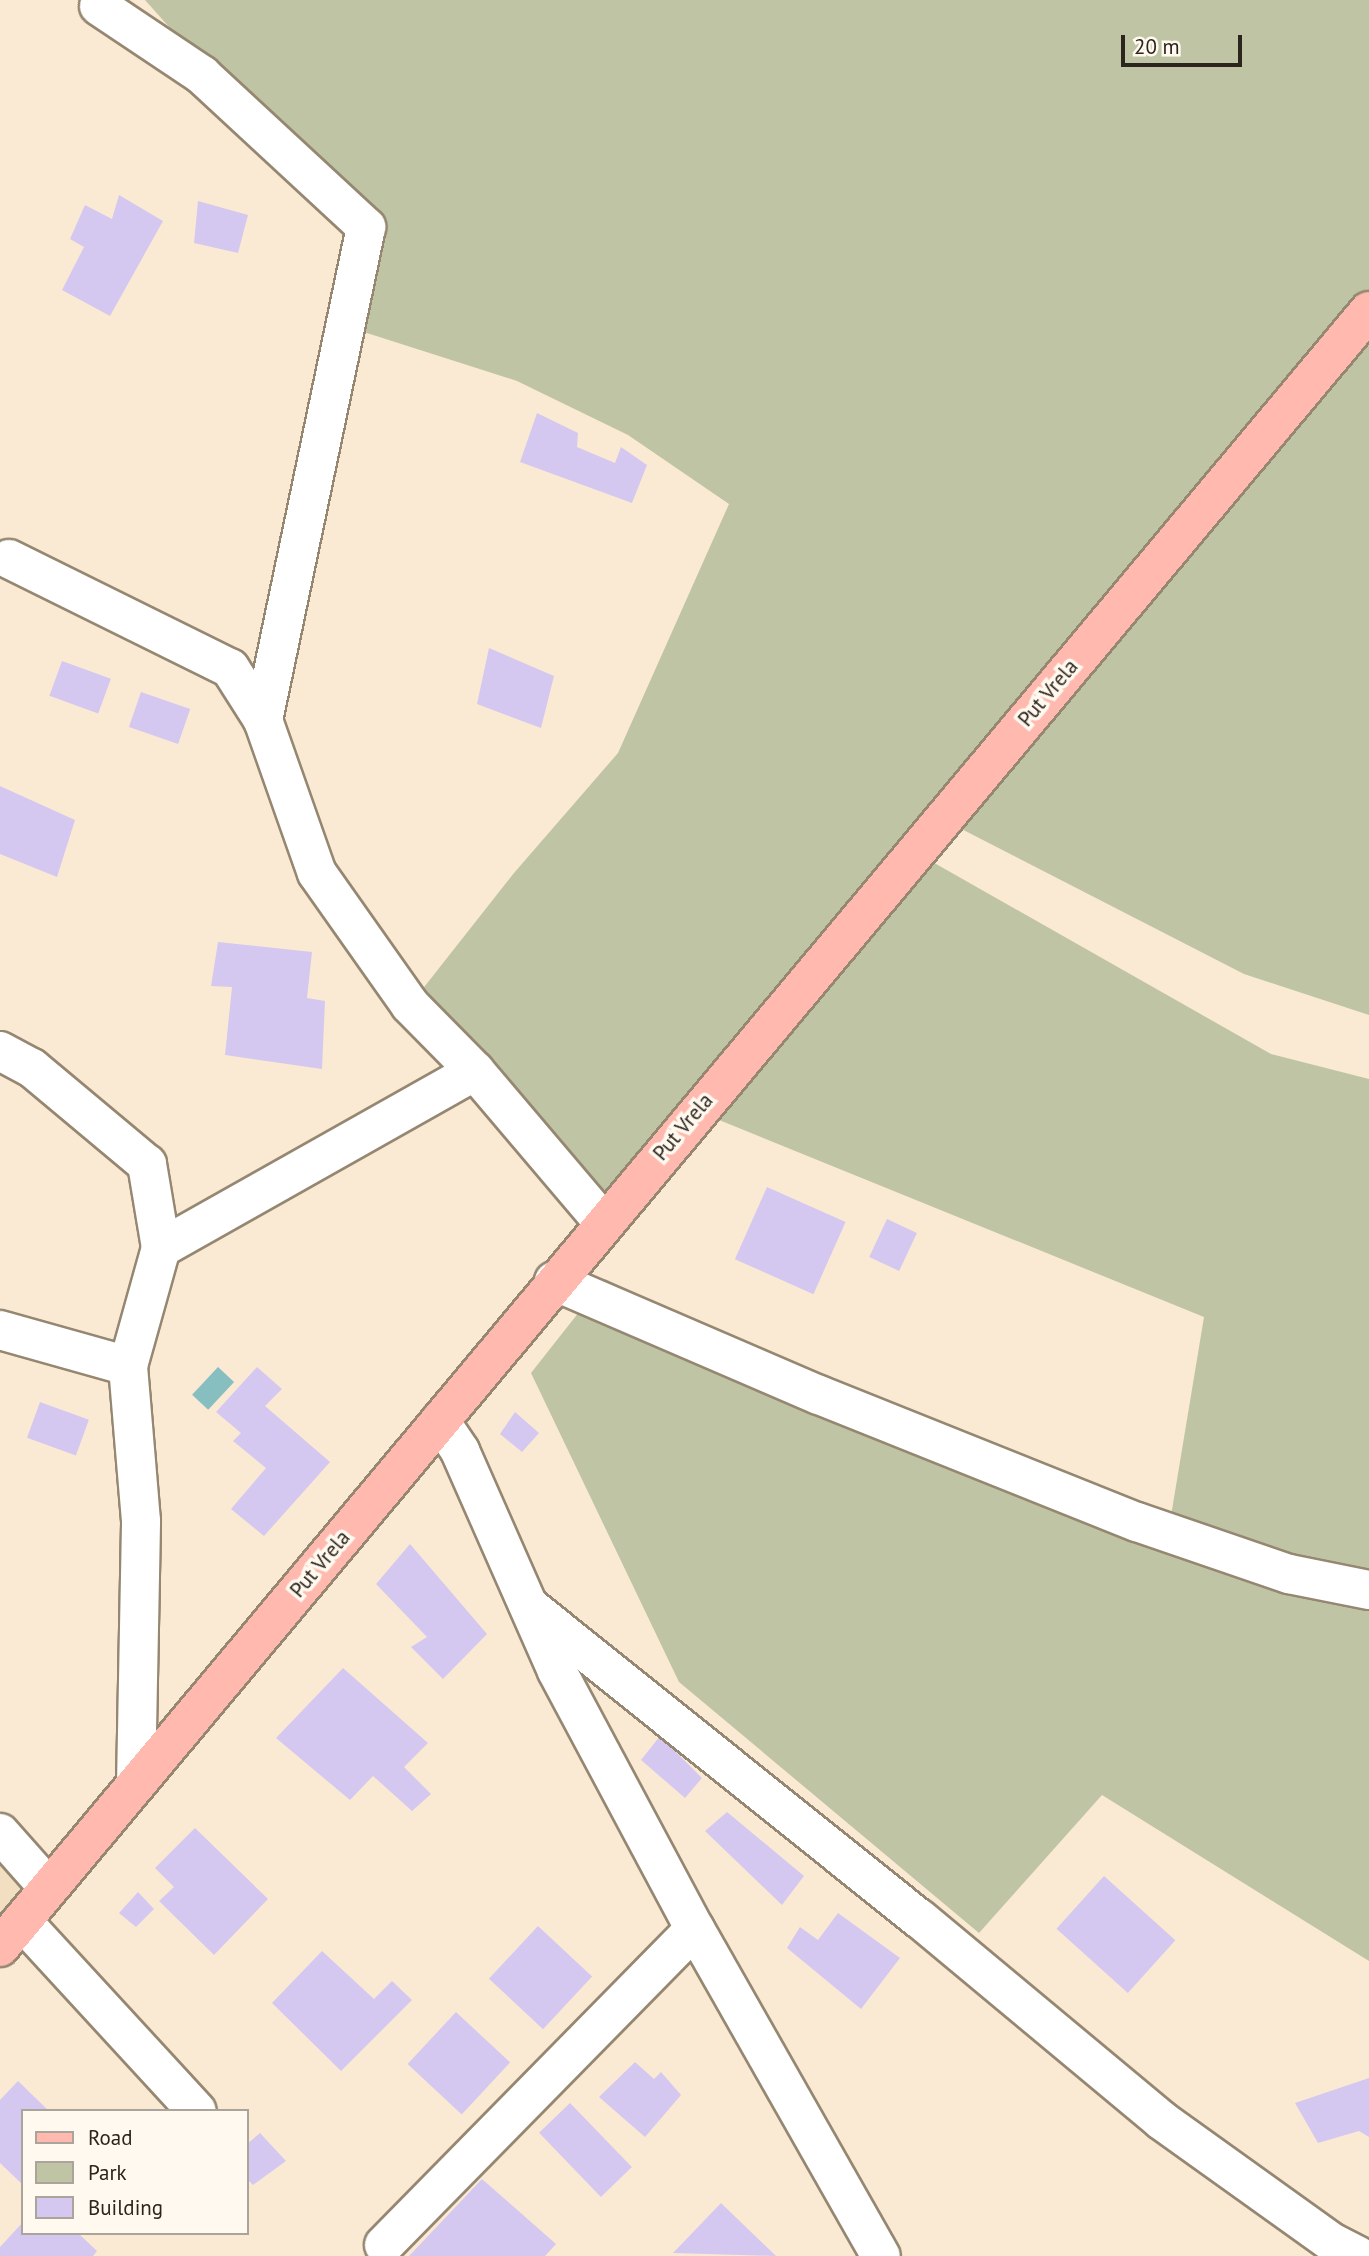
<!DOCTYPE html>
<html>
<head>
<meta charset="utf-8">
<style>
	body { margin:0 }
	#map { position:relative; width:1369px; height:2256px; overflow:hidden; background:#faead3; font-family:"PT Sans",sans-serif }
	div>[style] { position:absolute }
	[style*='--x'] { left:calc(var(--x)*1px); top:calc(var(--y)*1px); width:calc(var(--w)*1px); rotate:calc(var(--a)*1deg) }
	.built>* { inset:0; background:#f2dec1 }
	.green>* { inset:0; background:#bfc4a4 }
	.water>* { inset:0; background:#87bec0; transform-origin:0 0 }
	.building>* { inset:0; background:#d4c8f1; transform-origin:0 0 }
	.roads { filter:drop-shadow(2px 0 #958771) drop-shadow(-2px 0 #958771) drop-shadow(0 2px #958771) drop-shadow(0 -2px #958771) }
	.minor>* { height:38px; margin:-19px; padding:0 19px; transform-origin:19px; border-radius:19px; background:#fff }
	.major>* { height:38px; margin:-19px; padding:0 19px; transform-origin:19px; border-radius:19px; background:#ffb9af }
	span { translate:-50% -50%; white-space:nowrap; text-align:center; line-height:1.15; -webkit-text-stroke:7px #fff9ef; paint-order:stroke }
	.street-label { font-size:21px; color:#2b251d }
	.legend { position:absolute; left:21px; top:2109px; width:228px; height:126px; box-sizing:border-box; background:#fff9ef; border:2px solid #aaa49b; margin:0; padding:9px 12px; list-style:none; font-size:21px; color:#2b251d }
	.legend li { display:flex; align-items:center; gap:14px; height:35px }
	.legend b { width:35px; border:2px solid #aaa49b }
	.scale { position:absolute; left:1121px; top:35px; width:121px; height:32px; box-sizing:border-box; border:4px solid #2b251d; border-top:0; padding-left:9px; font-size:21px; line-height:24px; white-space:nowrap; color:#2b251d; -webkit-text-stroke:5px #fff9ef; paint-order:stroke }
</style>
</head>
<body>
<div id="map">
	<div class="built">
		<i style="clip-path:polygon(0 1833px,48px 1887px,0 1947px)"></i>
	</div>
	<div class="green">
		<i style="clip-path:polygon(145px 0,1369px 0,1369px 1015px,1244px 974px,942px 819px,915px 852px,1271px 1054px,1369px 1079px,1369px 1961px,1102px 1795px,979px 1933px,679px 1682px,531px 1373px,605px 1279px,1166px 1546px,1204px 1317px,697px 1111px,603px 1222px,410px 1005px,514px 873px,618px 753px,729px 504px,628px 435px,517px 381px,345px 326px,352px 210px,253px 121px)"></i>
	</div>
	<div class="water">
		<i style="left:218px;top:1367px;width:22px;height:38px;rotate:43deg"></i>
	</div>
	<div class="building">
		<i style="clip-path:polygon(119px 195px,163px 221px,110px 316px,62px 290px,84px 247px,70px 239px,85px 205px,112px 219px)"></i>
		<i style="clip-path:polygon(198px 201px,248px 215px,238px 253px,194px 243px)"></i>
		<i style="clip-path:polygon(537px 413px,578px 433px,577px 447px,615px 463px,621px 447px,647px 465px,632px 503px,520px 462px)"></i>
		<i style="clip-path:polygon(489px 648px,554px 676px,541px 728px,477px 704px)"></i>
		<i style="left:62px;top:661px;width:52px;height:37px;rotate:20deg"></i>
		<i style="left:141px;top:692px;width:52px;height:37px;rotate:19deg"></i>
		<i style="clip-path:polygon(0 786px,75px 820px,57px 877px,0 854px)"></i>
		<i style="clip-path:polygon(218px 942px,312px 952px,307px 998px,325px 1001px,322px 1069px,225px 1055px,232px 987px,211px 986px)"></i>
		<i style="left:767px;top:1187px;width:86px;height:79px;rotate:24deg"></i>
		<i style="left:887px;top:1219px;width:33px;height:42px;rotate:25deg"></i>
		<i style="clip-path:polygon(257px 1367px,282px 1389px,265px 1406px,330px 1462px,264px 1536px,231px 1509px,266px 1468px,233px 1441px,241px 1433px,216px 1412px)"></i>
		<i style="left:40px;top:1402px;width:52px;height:38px;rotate:20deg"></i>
		<i style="clip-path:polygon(515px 1412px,539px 1433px,522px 1452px,500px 1434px)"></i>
		<i style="clip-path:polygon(410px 1544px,487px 1634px,443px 1679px,411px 1647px,427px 1637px,376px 1584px)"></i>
		<i style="clip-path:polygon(343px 1668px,428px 1743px,404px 1767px,431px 1794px,412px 1811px,373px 1776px,350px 1800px,276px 1738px)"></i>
		<i style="clip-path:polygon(660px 1736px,702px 1778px,685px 1798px,641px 1760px)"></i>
		<i style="clip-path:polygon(727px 1812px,804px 1876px,782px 1905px,705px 1831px)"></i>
		<i style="clip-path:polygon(195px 1828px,268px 1899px,214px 1955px,159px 1901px,174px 1887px,155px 1868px)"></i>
		<i style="left:1104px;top:1876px;width:96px;height:71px;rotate:42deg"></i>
		<i style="clip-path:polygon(138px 1892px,154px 1909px,136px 1927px,119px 1913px)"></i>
		<i style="clip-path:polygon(838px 1913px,900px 1958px,861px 2009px,787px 1948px,800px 1927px,818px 1940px)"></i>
		<i style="left:538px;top:1926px;width:74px;height:72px;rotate:43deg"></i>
		<i style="clip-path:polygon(322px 1951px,374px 1999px,392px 1981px,412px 2000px,341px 2071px,272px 2003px)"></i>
		<i style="left:456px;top:2012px;width:74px;height:71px;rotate:43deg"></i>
		<i style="clip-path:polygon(635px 2062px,654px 2079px,661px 2072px,681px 2095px,645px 2137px,599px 2097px)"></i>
		<i style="clip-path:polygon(1369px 2078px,1369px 2137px,1359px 2131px,1318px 2143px,1295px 2103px)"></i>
		<i style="clip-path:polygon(18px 2081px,49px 2111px,23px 2111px,23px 2185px,0 2163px,0 2100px)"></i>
		<i style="left:570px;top:2103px;width:89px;height:43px;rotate:46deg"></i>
		<i style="clip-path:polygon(260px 2133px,286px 2161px,253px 2185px,247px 2179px,247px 2144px)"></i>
		<i style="clip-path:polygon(482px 2179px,556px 2244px,545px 2256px,409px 2256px)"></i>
		<i style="clip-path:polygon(721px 2203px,776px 2256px,673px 2253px)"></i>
		<i style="clip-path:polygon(23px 2222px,23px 2233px,78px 2233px,97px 2251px,93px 2256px,0 2256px,0 2247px)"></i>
	</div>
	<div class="roads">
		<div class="minor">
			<i style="--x:99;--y:6;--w:124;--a:33.8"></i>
			<i style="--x:202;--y:75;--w:224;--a:42.8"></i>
			<i style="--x:366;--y:227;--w:504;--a:101.8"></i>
			<i style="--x:9;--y:559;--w:246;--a:26.3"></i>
			<i style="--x:230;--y:668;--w:62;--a:57.6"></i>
			<i style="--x:263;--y:720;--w:162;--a:70.6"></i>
			<i style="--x:317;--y:873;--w:161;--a:54.8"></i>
			<i style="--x:410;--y:1005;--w:93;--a:45.4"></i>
			<i style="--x:475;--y:1071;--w:198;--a:49.7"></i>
			<i style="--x:0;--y:1051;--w:36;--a:28"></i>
			<i style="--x:32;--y:1068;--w:150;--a:39.9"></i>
			<i style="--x:147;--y:1164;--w:85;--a:80.5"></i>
			<i style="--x:554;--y:1281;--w:288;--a:23.3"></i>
			<i style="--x:819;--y:1395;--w:342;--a:21.8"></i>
			<i style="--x:1137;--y:1522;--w:161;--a:18.9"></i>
			<i style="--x:1289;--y:1574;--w:82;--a:11.3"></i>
			<i style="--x:0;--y:1330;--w:133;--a:15.7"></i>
			<i style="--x:440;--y:1421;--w:36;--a:56"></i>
			<i style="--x:460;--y:1451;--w:240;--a:66.2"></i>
			<i style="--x:557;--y:1671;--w:293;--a:61.9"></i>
			<i style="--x:695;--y:1929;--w:376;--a:60.4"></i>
			<i style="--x:530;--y:1607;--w:499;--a:38.7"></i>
			<i style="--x:920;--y:1919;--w:314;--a:39.8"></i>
			<i style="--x:1161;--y:2120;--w:211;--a:35.6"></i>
			<i style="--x:1333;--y:2243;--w:28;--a:27"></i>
			<i style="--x:136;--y:1784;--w:263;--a:-88.9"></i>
			<i style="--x:141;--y:1521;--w:156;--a:-94.8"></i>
			<i style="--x:128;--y:1366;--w:123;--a:-74.4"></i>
			<i style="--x:161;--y:1248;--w:360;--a:-29.4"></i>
			<i style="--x:0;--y:1833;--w:72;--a:48.4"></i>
			<i style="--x:22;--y:1921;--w:258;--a:47.4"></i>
			<i style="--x:384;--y:2245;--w:443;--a:-45.5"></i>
		</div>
		<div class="major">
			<i style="--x:0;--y:1947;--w:2133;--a:-50.08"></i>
		</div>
	</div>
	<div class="street-label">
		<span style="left:1048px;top:693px;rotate:-50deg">Put Vrela</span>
		<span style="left:683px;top:1127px;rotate:-50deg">Put Vrela</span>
		<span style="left:320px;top:1564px;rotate:-50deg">Put Vrela</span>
	</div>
	<ul class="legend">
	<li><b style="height:9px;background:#ffb9af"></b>Road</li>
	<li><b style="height:19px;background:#bfc4a4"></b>Park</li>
	<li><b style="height:19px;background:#d4c8f1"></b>Building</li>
	</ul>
	<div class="scale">20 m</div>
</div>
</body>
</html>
